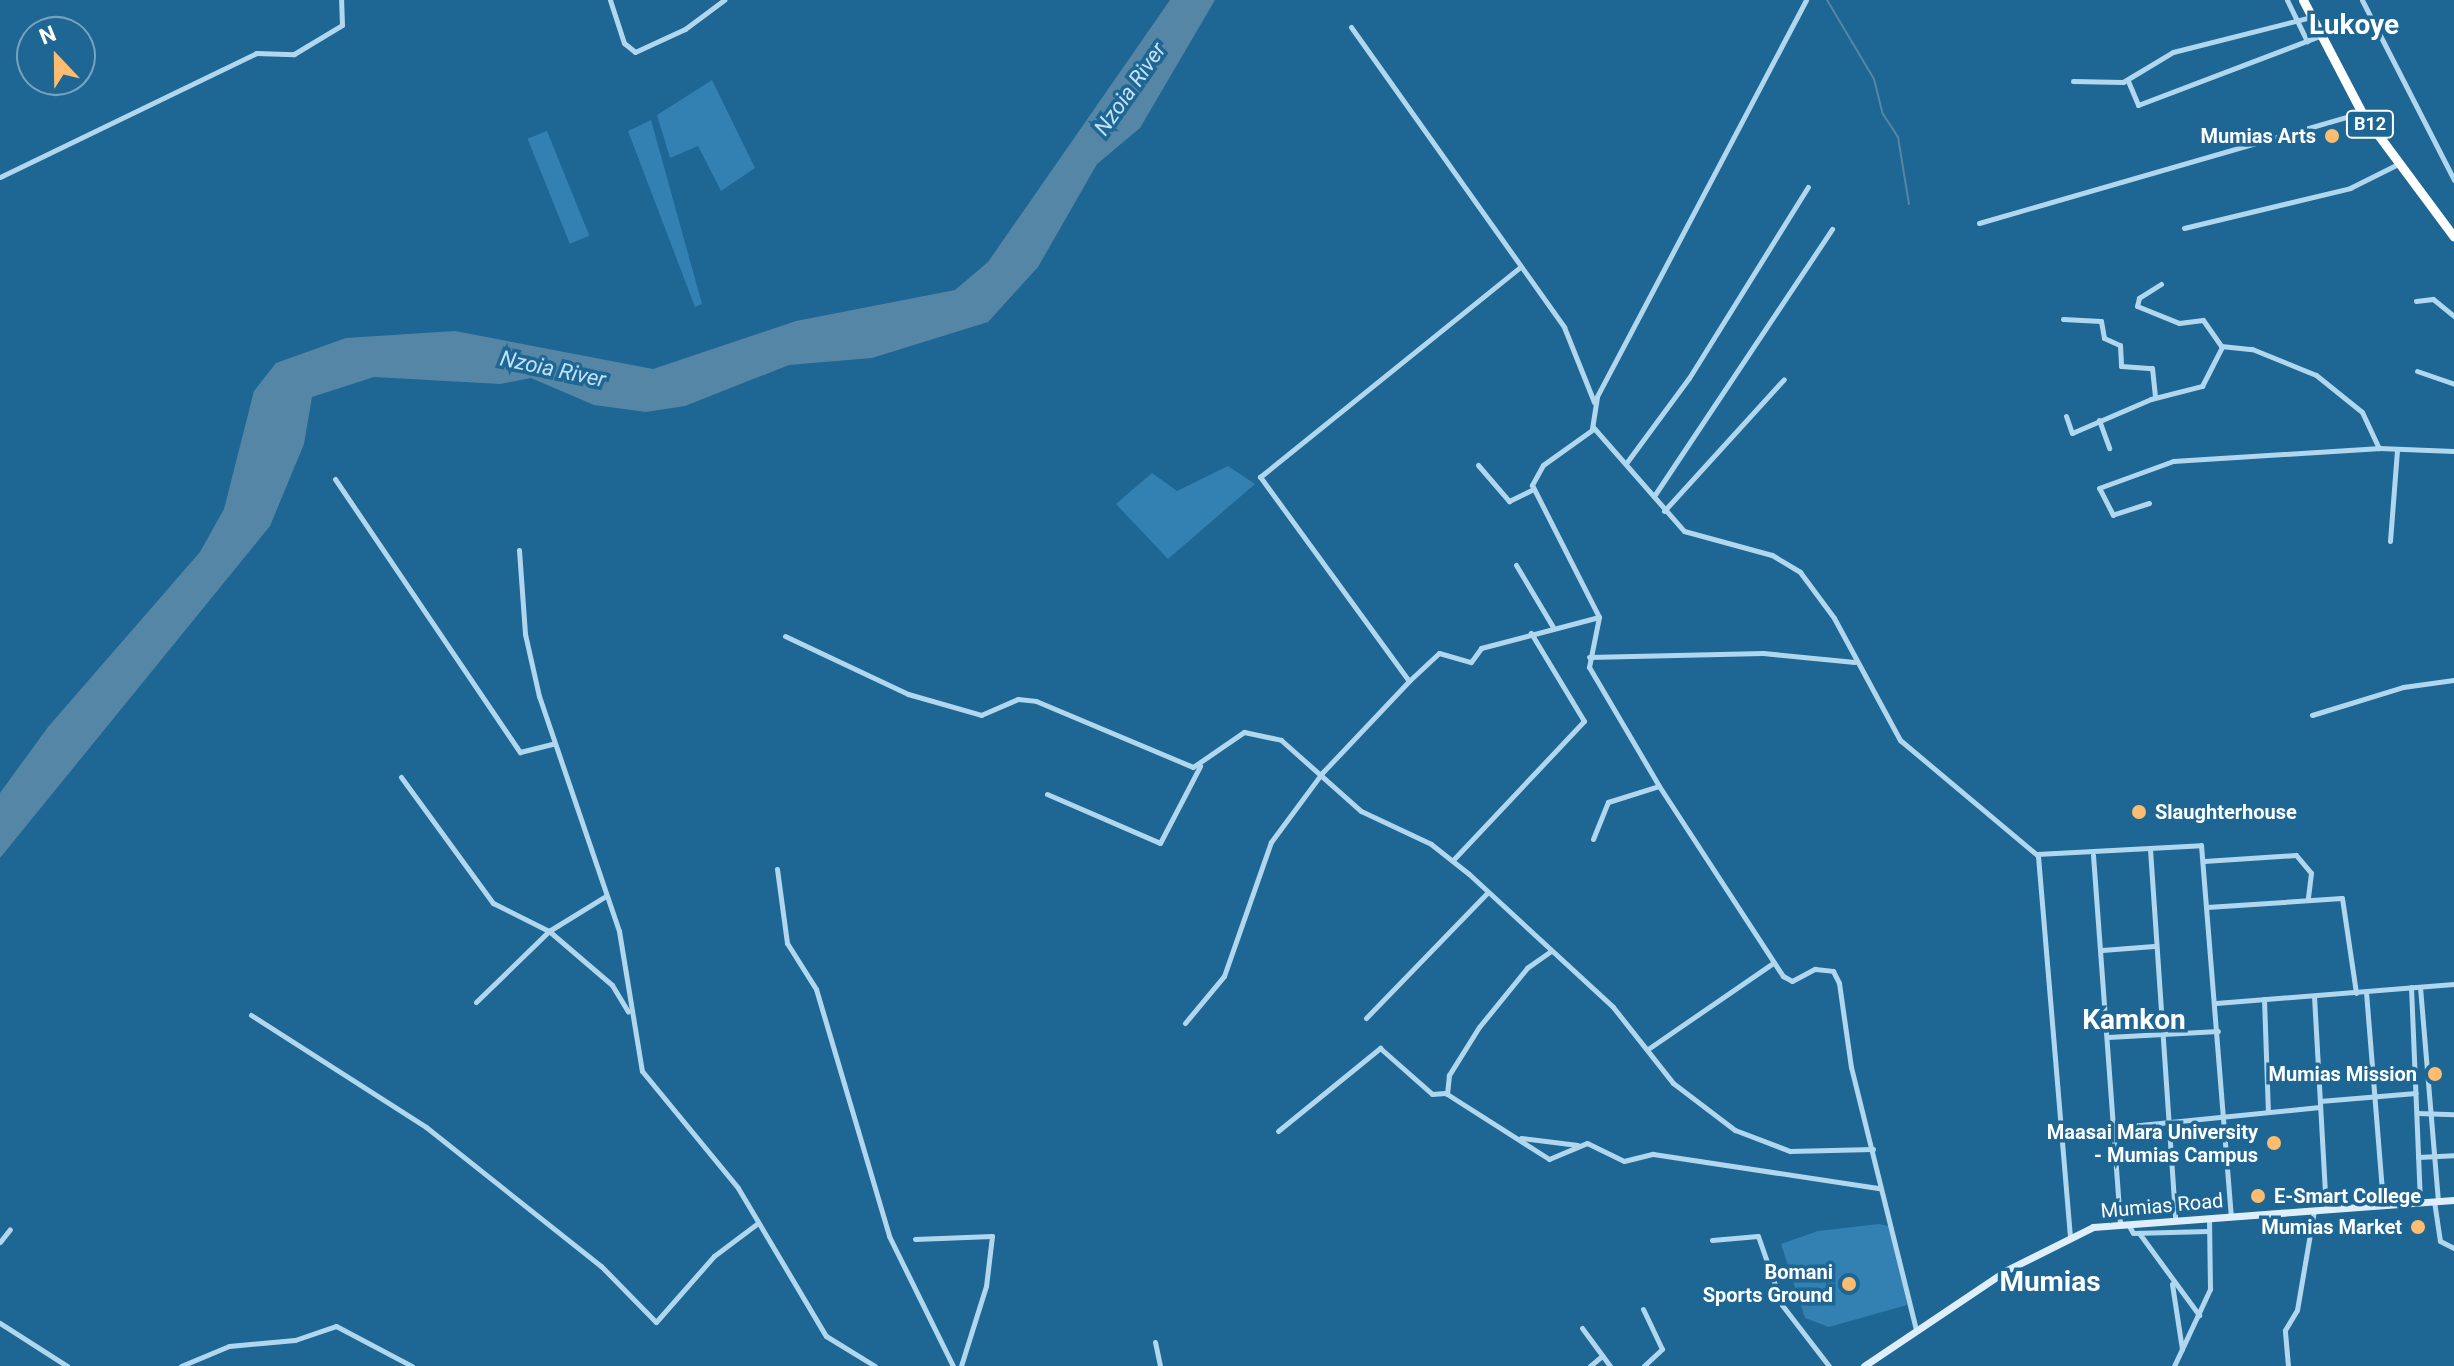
<!DOCTYPE html>
<html>
<head>
<meta charset="utf-8">
<style>
	body { margin:0 }
	#map { position:relative; width:2454px; height:1366px; overflow:hidden; background:#1e6694; font-family:Roboto,sans-serif }
	div>[style] { position:absolute }
	[style*='--x'] { left:calc(var(--x)*1px); top:calc(var(--y)*1px); width:calc(var(--w)*1px); rotate:calc(var(--a)*1deg) }
	.green>* { inset:0; background:#3281b2; transform-origin:0 0 }
	.water>* { inset:0; background:#5586a5 }
	.stream>* { height:2px; margin:-1px; padding:0 1px; transform-origin:1px; border-radius:1px; background:#5586a5 }
	.street>* { height:5px; margin:-2.5px; padding:0 2.5px; transform-origin:2.5px; border-radius:2.5px; background:#b1d7ef }
	.secondary>* { height:7px; margin:-3.5px; padding:0 3.5px; transform-origin:3.5px; border-radius:3.5px; background:#deeffb }
	.highway>* { height:9px; margin:-4.5px; padding:0 4.5px; transform-origin:4.5px; border-radius:4.5px; background:#fff }
	.dots>* { width:22px; height:22px; translate:-50% -50%; box-sizing:border-box; border:4px solid #1e6694; border-radius:50% }
	span { translate:-50% -50%; white-space:nowrap; text-align:center; line-height:1.15; -webkit-text-stroke:7px #1e6694; paint-order:stroke }
	.shield-label span { padding:2px 6px; background:#1e6694; border:2px solid; border-radius:6px; -webkit-text-stroke-width:0 }
	.shield-label { font-size:18px; color:#fff; font-weight:700 }
	.poi-label { font-size:20px; color:#fff; font-weight:700 }
	.right { translate:-100% -50%; text-align:right }
	.left { translate:0 -50%; text-align:left }
	.street-label { font-size:20px; color:#fff }
	.water-label { font-size:22px; color:#c0e2f6; font-style:italic }
	.district-label { font-size:28px; color:#fff; font-weight:700 }
	.north { position:absolute; left:16px; top:16px; width:80px; height:80px; box-sizing:border-box; background:#1e6694; border:2px solid #78a3bf; border-radius:50%; rotate:338deg; font-size:22px; font-weight:700; line-height:32px; text-align:center; color:#fff }
	.north::after { content:''; display:block; margin:auto; width:28px; height:36px; background:#fdbd70; clip-path:polygon(50% 0,100% 100%,50% 72%,0 100%) }
</style>
</head>
<body>
<div id="map">
	<div class="green">
		<i style="clip-path:polygon(712px 80px,755px 168px,721px 191px,698px 146px,670px 158px,657px 115px)"></i>
		<i style="clip-path:polygon(651px 120px,702px 304px,695px 307px,628px 131px)"></i>
		<i style="left:547px;top:131px;width:113px;height:21px;rotate:68deg"></i>
		<i style="clip-path:polygon(1228px 466px,1255px 484px,1168px 559px,1116px 504px,1152px 473px,1177px 491px)"></i>
		<i style="clip-path:polygon(1879px 1224px,1893px 1227px,1907px 1305px,1829px 1327px,1805px 1318px,1781px 1244px,1818px 1231px)"></i>
	</div>
	<div class="water">
		<i style="clip-path:polygon(1170px 0,1215px 0,1140px 128px,1097px 164px,1038px 267px,988px 322px,872px 358px,789px 365px,685px 406px,646px 412px,594px 405px,531px 378px,500px 384px,374px 377px,312px 397px,304px 444px,270px 526px,0 858px,0 793px,48px 727px,200px 552px,224px 509px,254px 391px,276px 363px,346px 338px,455px 331px,653px 369px,796px 321px,955px 290px,988px 262px)"></i>
	</div>
	<div class="stream">
		<i style="--x:1827;--y:0;--w:92;--a:59.3"></i>
		<i style="--x:1874;--y:79;--w:36;--a:76"></i>
		<i style="--x:1883;--y:114;--w:27;--a:57"></i>
		<i style="--x:1898;--y:137;--w:68;--a:80.7"></i>
	</div>
	<div class="street">
		<i style="--x:610;--y:0;--w:45;--a:72"></i>
		<i style="--x:624;--y:43;--w:14;--a:39"></i>
		<i style="--x:635;--y:52;--w:55;--a:-24.7"></i>
		<i style="--x:685;--y:29;--w:49;--a:-36.6"></i>
		<i style="--x:1806;--y:0;--w:449;--a:117.8"></i>
		<i style="--x:1597;--y:397;--w:33;--a:99"></i>
		<i style="--x:1592;--y:430;--w:60;--a:144.5"></i>
		<i style="--x:1543;--y:465;--w:23;--a:119"></i>
		<i style="--x:1532;--y:485;--w:148;--a:63.1"></i>
		<i style="--x:1599;--y:617;--w:51;--a:101.3"></i>
		<i style="--x:1589;--y:667;--w:138;--a:59.5"></i>
		<i style="--x:1659;--y:786;--w:227;--a:56.9"></i>
		<i style="--x:1783;--y:976;--w:10;--a:29"></i>
		<i style="--x:1792;--y:981;--w:26;--a:-28"></i>
		<i style="--x:1815;--y:969;--w:18;--a:6"></i>
		<i style="--x:1833;--y:971;--w:13;--a:63"></i>
		<i style="--x:1839;--y:983;--w:85;--a:81.9"></i>
		<i style="--x:1851;--y:1067;--w:270;--a:76.1"></i>
		<i style="--x:2287;--y:0;--w:46;--a:64"></i>
		<i style="--x:2362;--y:0;--w:202;--a:62.9"></i>
		<i style="--x:1351;--y:27;--w:368;--a:54.6"></i>
		<i style="--x:1564;--y:327;--w:81;--a:68.2"></i>
		<i style="--x:2073;--y:81;--w:50;--a:1.1"></i>
		<i style="--x:2123;--y:82;--w:58;--a:-31"></i>
		<i style="--x:2173;--y:52;--w:142;--a:-14.2"></i>
		<i style="--x:2128;--y:81;--w:26;--a:67"></i>
		<i style="--x:2138;--y:105;--w:195;--a:-20.8"></i>
		<i style="--x:0;--y:177;--w:284;--a:-25.8"></i>
		<i style="--x:256;--y:53;--w:38;--a:2"></i>
		<i style="--x:294;--y:54;--w:56;--a:-31.1"></i>
		<i style="--x:342;--y:25;--w:25;--a:-92"></i>
		<i style="--x:1979;--y:223;--w:398;--a:-16.1"></i>
		<i style="--x:2184;--y:228;--w:171;--a:-13.5"></i>
		<i style="--x:2350;--y:188;--w:51;--a:-26.6"></i>
		<i style="--x:2161;--y:284;--w:26;--a:148"></i>
		<i style="--x:2139;--y:298;--w:8;--a:104"></i>
		<i style="--x:2137;--y:306;--w:45;--a:22"></i>
		<i style="--x:2179;--y:323;--w:24;--a:-7"></i>
		<i style="--x:2203;--y:320;--w:32;--a:55"></i>
		<i style="--x:2221;--y:346;--w:31;--a:6"></i>
		<i style="--x:2252;--y:349;--w:69;--a:22.1"></i>
		<i style="--x:2316;--y:375;--w:59;--a:38.8"></i>
		<i style="--x:2362;--y:412;--w:40;--a:65"></i>
		<i style="--x:2379;--y:448;--w:75;--a:2.3"></i>
		<i style="--x:2416;--y:301;--w:17;--a:-7"></i>
		<i style="--x:2433;--y:299;--w:27;--a:39"></i>
		<i style="--x:2063;--y:319;--w:38;--a:3"></i>
		<i style="--x:2101;--y:321;--w:17;--a:80"></i>
		<i style="--x:2104;--y:338;--w:17;--a:24"></i>
		<i style="--x:2120;--y:345;--w:21;--a:87"></i>
		<i style="--x:2121;--y:366;--w:31;--a:4"></i>
		<i style="--x:2152;--y:368;--w:29;--a:84"></i>
		<i style="--x:2417;--y:371;--w:39;--a:19"></i>
		<i style="--x:2066;--y:416;--w:18;--a:71"></i>
		<i style="--x:2072;--y:433;--w:86;--a:-23.3"></i>
		<i style="--x:2151;--y:399;--w:53;--a:-14.3"></i>
		<i style="--x:2202;--y:386;--w:44;--a:-62.9"></i>
		<i style="--x:2099;--y:420;--w:30;--a:70"></i>
		<i style="--x:1593;--y:427;--w:138;--a:48.8"></i>
		<i style="--x:1684;--y:531;--w:91;--a:15.3"></i>
		<i style="--x:1772;--y:555;--w:33;--a:31"></i>
		<i style="--x:1800;--y:572;--w:57;--a:53.5"></i>
		<i style="--x:1834;--y:618;--w:139;--a:61.6"></i>
		<i style="--x:1900;--y:740;--w:180;--a:40"></i>
		<i style="--x:2038;--y:856;--w:381;--a:85.2"></i>
		<i style="--x:1627;--y:462;--w:104;--a:-53.6"></i>
		<i style="--x:1689;--y:378;--w:225;--a:-58.1"></i>
		<i style="--x:1478;--y:465;--w:48;--a:49.3"></i>
		<i style="--x:1509;--y:501;--w:25;--a:-26"></i>
		<i style="--x:335;--y:479;--w:330;--a:55.9"></i>
		<i style="--x:520;--y:752;--w:33;--a:-14"></i>
		<i style="--x:1654;--y:496;--w:321;--a:-56.3"></i>
		<i style="--x:2149;--y:503;--w:38;--a:162"></i>
		<i style="--x:2113;--y:515;--w:30;--a:-117"></i>
		<i style="--x:2099;--y:488;--w:79;--a:-20"></i>
		<i style="--x:2173;--y:461;--w:208;--a:-3.6"></i>
		<i style="--x:1664;--y:511;--w:178;--a:-47.7"></i>
		<i style="--x:2390;--y:541;--w:92;--a:-85.6"></i>
		<i style="--x:519;--y:550;--w:84;--a:85.9"></i>
		<i style="--x:525;--y:634;--w:64;--a:77.3"></i>
		<i style="--x:539;--y:696;--w:248;--a:71.2"></i>
		<i style="--x:619;--y:931;--w:142;--a:80.7"></i>
		<i style="--x:642;--y:1071;--w:151;--a:50.6"></i>
		<i style="--x:738;--y:1188;--w:172;--a:59.3"></i>
		<i style="--x:826;--y:1336;--w:57;--a:31.5"></i>
		<i style="--x:1516;--y:565;--w:72;--a:59.2"></i>
		<i style="--x:785;--y:636;--w:136;--a:25.2"></i>
		<i style="--x:908;--y:694;--w:76;--a:16"></i>
		<i style="--x:981;--y:715;--w:40;--a:-23.4"></i>
		<i style="--x:1018;--y:699;--w:18;--a:6"></i>
		<i style="--x:1036;--y:701;--w:170;--a:22.8"></i>
		<i style="--x:1193;--y:767;--w:62;--a:-34.5"></i>
		<i style="--x:1244;--y:732;--w:38;--a:12"></i>
		<i style="--x:1281;--y:740;--w:107;--a:41.6"></i>
		<i style="--x:1361;--y:811;--w:77;--a:25.2"></i>
		<i style="--x:1431;--y:844;--w:48;--a:38.3"></i>
		<i style="--x:1469;--y:874;--w:196;--a:42.7"></i>
		<i style="--x:1613;--y:1007;--w:97;--a:51.7"></i>
		<i style="--x:1673;--y:1083;--w:78;--a:37.2"></i>
		<i style="--x:1735;--y:1130;--w:59;--a:20.9"></i>
		<i style="--x:1790;--y:1151;--w:83;--a:-1.4"></i>
		<i style="--x:1589;--y:657;--w:174;--a:-1.3"></i>
		<i style="--x:1763;--y:653;--w:92;--a:5.6"></i>
		<i style="--x:1409;--y:681;--w:253;--a:-126.1"></i>
		<i style="--x:1260;--y:477;--w:333;--a:-38.9"></i>
		<i style="--x:2312;--y:715;--w:95;--a:-17.1"></i>
		<i style="--x:2403;--y:687;--w:51;--a:-7.8"></i>
		<i style="--x:401;--y:777;--w:156;--a:53.9"></i>
		<i style="--x:493;--y:903;--w:63;--a:26.6"></i>
		<i style="--x:549;--y:931;--w:83;--a:40.6"></i>
		<i style="--x:612;--y:985;--w:31;--a:59"></i>
		<i style="--x:1047;--y:794;--w:123;--a:23.4"></i>
		<i style="--x:1160;--y:843;--w:87;--a:-62.5"></i>
		<i style="--x:1593;--y:839;--w:40;--a:-68"></i>
		<i style="--x:1608;--y:802;--w:53;--a:-17.4"></i>
		<i style="--x:2150;--y:849;--w:372;--a:86.1"></i>
		<i style="--x:2037;--y:854;--w:164;--a:-3.1"></i>
		<i style="--x:2201;--y:845;--w:372;--a:85.4"></i>
		<i style="--x:2093;--y:855;--w:370;--a:85.8"></i>
		<i style="--x:1453;--y:860;--w:191;--a:-46.7"></i>
		<i style="--x:1584;--y:721;--w:103;--a:-121.1"></i>
		<i style="--x:2204;--y:861;--w:92;--a:-3.7"></i>
		<i style="--x:2296;--y:855;--w:23;--a:50"></i>
		<i style="--x:2311;--y:873;--w:26;--a:97"></i>
		<i style="--x:777;--y:869;--w:75;--a:82.3"></i>
		<i style="--x:787;--y:943;--w:54;--a:57.8"></i>
		<i style="--x:816;--y:989;--w:258;--a:73.5"></i>
		<i style="--x:889;--y:1236;--w:145;--a:63.8"></i>
		<i style="--x:2207;--y:907;--w:135;--a:-3.8"></i>
		<i style="--x:2342;--y:898;--w:96;--a:81.6"></i>
		<i style="--x:2102;--y:950;--w:52;--a:-4.4"></i>
		<i style="--x:1551;--y:951;--w:29;--a:145"></i>
		<i style="--x:1527;--y:968;--w:76;--a:129.1"></i>
		<i style="--x:1479;--y:1027;--w:57;--a:122"></i>
		<i style="--x:1449;--y:1075;--w:19;--a:96"></i>
		<i style="--x:1447;--y:1094;--w:121;--a:32.5"></i>
		<i style="--x:1549;--y:1159;--w:41;--a:-22.8"></i>
		<i style="--x:1587;--y:1143;--w:41;--a:25.9"></i>
		<i style="--x:1624;--y:1161;--w:30;--a:-14"></i>
		<i style="--x:1653;--y:1154;--w:229;--a:8.6"></i>
		<i style="--x:2411;--y:987;--w:214;--a:87.6"></i>
		<i style="--x:2420;--y:987;--w:215;--a:85.2"></i>
		<i style="--x:2366;--y:992;--w:214;--a:85.4"></i>
		<i style="--x:2314;--y:996;--w:213;--a:86.8"></i>
		<i style="--x:2264;--y:999;--w:113;--a:88"></i>
		<i style="--x:476;--y:1002;--w:102;--a:-44.2"></i>
		<i style="--x:549;--y:931;--w:67;--a:-31.6"></i>
		<i style="--x:2216;--y:1003;--w:239;--a:-4.6"></i>
		<i style="--x:251;--y:1015;--w:208;--a:32.6"></i>
		<i style="--x:426;--y:1127;--w:223;--a:38.5"></i>
		<i style="--x:601;--y:1266;--w:78;--a:45.5"></i>
		<i style="--x:656;--y:1322;--w:88;--a:-48.7"></i>
		<i style="--x:714;--y:1256;--w:55;--a:-36.9"></i>
		<i style="--x:1366;--y:1018;--w:175;--a:-45.9"></i>
		<i style="--x:1185;--y:1023;--w:61;--a:-50.3"></i>
		<i style="--x:1224;--y:976;--w:142;--a:-70.7"></i>
		<i style="--x:1271;--y:842;--w:86;--a:-53.5"></i>
		<i style="--x:1322;--y:773;--w:127;--a:-46.6"></i>
		<i style="--x:1409;--y:681;--w:41;--a:-43"></i>
		<i style="--x:1439;--y:653;--w:33;--a:16"></i>
		<i style="--x:1471;--y:662;--w:17;--a:-54"></i>
		<i style="--x:1481;--y:648;--w:122;--a:-14.7"></i>
		<i style="--x:2108;--y:1037;--w:110;--a:-3.1"></i>
		<i style="--x:1648;--y:1049;--w:152;--a:-34.5"></i>
		<i style="--x:2320;--y:1101;--w:96;--a:-4.8"></i>
		<i style="--x:2417;--y:1113;--w:37;--a:2"></i>
		<i style="--x:1278;--y:1131;--w:132;--a:-39.1"></i>
		<i style="--x:1380;--y:1048;--w:69;--a:41.5"></i>
		<i style="--x:1432;--y:1094;--w:13;--a:-4"></i>
		<i style="--x:2060;--y:1133;--w:261;--a:-5.7"></i>
		<i style="--x:1521;--y:1138;--w:57;--a:7"></i>
		<i style="--x:2418;--y:1157;--w:36;--a:-3"></i>
		<i style="--x:2434;--y:1201;--w:40;--a:81.5"></i>
		<i style="--x:2440;--y:1241;--w:16;--a:27"></i>
		<i style="--x:2128;--y:1224;--w:10;--a:61"></i>
		<i style="--x:2133;--y:1233;--w:75;--a:-1.5"></i>
		<i style="--x:2139;--y:1233;--w:102;--a:53.8"></i>
		<i style="--x:915;--y:1239;--w:77;--a:-2.2"></i>
		<i style="--x:992;--y:1236;--w:50;--a:96.8"></i>
		<i style="--x:986;--y:1286;--w:84;--a:107.4"></i>
		<i style="--x:1712;--y:1240;--w:46;--a:-5"></i>
		<i style="--x:1758;--y:1236;--w:73;--a:70.8"></i>
		<i style="--x:1782;--y:1305;--w:77;--a:52.4"></i>
		<i style="--x:0;--y:1242;--w:16;--a:-52"></i>
		<i style="--x:2172;--y:1284;--w:66;--a:81.3"></i>
		<i style="--x:1643;--y:1309;--w:44;--a:64.6"></i>
		<i style="--x:1662;--y:1349;--w:25;--a:137"></i>
		<i style="--x:0;--y:1323;--w:80;--a:32.7"></i>
		<i style="--x:1582;--y:1328;--w:47;--a:53.6"></i>
		<i style="--x:1155;--y:1342;--w:25;--a:78"></i>
		<i style="--x:181;--y:1366;--w:52;--a:-22.6"></i>
		<i style="--x:229;--y:1346;--w:66;--a:-5.2"></i>
		<i style="--x:295;--y:1340;--w:43;--a:-18.9"></i>
		<i style="--x:336;--y:1326;--w:86;--a:27.8"></i>
		<i style="--x:1590;--y:1366;--w:16;--a:-40"></i>
		<i style="--x:2174;--y:1366;--w:85;--a:-64.9"></i>
		<i style="--x:2210;--y:1289;--w:71;--a:-90.8"></i>
		<i style="--x:2288;--y:1366;--w:36;--a:-95"></i>
		<i style="--x:2285;--y:1330;--w:23;--a:-59"></i>
		<i style="--x:2297;--y:1310;--w:100;--a:-80.3"></i>
	</div>
	<div class="secondary">
		<i style="--x:1864;--y:1366;--w:172;--a:-33.9"></i>
		<i style="--x:2007;--y:1270;--w:96;--a:-26.6"></i>
		<i style="--x:2093;--y:1227;--w:362;--a:-4.3"></i>
	</div>
	<div class="highway">
		<i style="--x:2303;--y:0;--w:127;--a:62.4"></i>
		<i style="--x:2362;--y:113;--w:154;--a:53.4"></i>
	</div>
	<div class="dots">
		<i style="left:2332px;top:136px;background:#fdbd70"></i>
		<i style="left:2139px;top:812px;background:#fdbd70"></i>
		<i style="left:2435px;top:1074px;background:#fdbd70"></i>
		<i style="left:2274px;top:1143px;background:#fdbd70"></i>
		<i style="left:2258px;top:1196px;background:#fdbd70"></i>
		<i style="left:2418px;top:1227px;background:#fdbd70"></i>
		<i style="left:1849px;top:1284px;background:#fdbd70"></i>
	</div>
	<div class="shield-label">
		<span style="left:2370px;top:124px">B12</span>
	</div>
	<div class="poi-label">
		<span class="right" style="left:2316px;top:136px">Mumias Arts</span>
		<span class="left" style="left:2155px;top:812px">Slaughterhouse</span>
		<span class="right" style="left:2417px;top:1074px">Mumias Mission</span>
		<span class="right" style="left:2258px;top:1144px">Maasai Mara University<br>- Mumias Campus</span>
		<span class="left" style="left:2274px;top:1196px">E-Smart College</span>
		<span class="right" style="left:2402px;top:1227px">Mumias Market</span>
		<span class="right" style="left:1833px;top:1284px">Bomani<br>Sports Ground</span>
	</div>
	<div class="street-label">
		<span style="left:2162px;top:1206px;rotate:-5deg">Mumias Road</span>
	</div>
	<div class="water-label">
		<span style="left:1130px;top:89px;rotate:-55deg">Nzoia River</span>
		<span style="left:553px;top:369px;rotate:12deg">Nzoia River</span>
	</div>
	<div class="district-label">
		<span style="left:2354px;top:25px">Lukoye</span>
		<span style="left:2134px;top:1020px">Kamkon</span>
		<span style="left:2050px;top:1282px">Mumias</span>
	</div>
	<div class="north">N</div>
</div>
</body>
</html>
